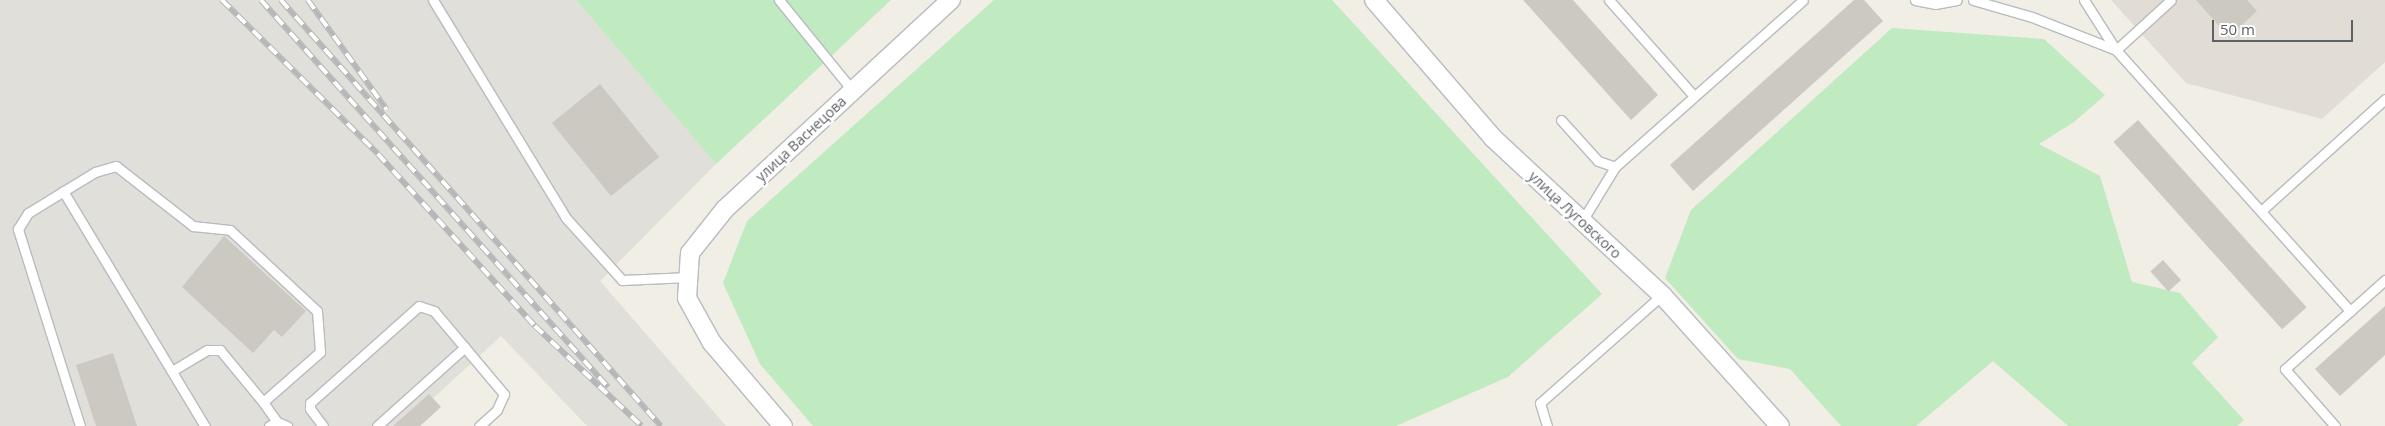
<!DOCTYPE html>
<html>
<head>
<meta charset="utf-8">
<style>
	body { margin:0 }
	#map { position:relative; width:2385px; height:426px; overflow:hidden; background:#f0eee5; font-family:"Open Sans",sans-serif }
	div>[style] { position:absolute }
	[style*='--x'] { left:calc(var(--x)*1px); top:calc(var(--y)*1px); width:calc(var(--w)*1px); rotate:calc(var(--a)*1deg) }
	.industrial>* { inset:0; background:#e1dfd9 }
	.education>* { inset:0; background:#e1ddd4 }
	.green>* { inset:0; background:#c0eabf }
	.building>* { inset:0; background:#ccc8c2; transform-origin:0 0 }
	.roads { filter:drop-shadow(1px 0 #b8bbc0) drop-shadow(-1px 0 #b8bbc0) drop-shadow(0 1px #b8bbc0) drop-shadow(0 -1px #b8bbc0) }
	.service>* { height:9px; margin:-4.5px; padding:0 4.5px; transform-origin:4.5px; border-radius:4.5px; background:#fff }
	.minor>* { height:18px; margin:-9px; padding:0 9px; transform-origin:9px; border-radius:9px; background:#fff }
	.rail>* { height:5.5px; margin-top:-2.75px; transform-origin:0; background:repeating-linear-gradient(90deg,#fff 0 11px,#b6b7b8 0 22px); box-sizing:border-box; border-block:1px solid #b6b7b8 }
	span { translate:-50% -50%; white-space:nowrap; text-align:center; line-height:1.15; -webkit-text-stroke:5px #fff; paint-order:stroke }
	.street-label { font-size:14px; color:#5d6167 }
	.scale { position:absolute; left:2212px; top:20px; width:141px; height:22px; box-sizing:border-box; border:2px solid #5d6167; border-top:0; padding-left:6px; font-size:15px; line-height:18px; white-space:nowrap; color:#5d6167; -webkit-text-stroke:4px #fff; paint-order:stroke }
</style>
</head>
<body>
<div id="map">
	<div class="industrial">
		<i style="clip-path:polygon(0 0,576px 0,716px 164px,600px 281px,726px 426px,587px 426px,501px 336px,403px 426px,0 426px)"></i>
	</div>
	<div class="education">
		<i style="clip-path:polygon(2111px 0,2385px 0,2385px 62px,2322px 119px,2186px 83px)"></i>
	</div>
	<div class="green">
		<i style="clip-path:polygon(576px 0,891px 0,716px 164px)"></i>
		<i style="clip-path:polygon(994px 0,1332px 0,1602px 294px,1508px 377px,1396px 426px,813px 426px,760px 364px,723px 283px,747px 221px)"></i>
		<i style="clip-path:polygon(1892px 28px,2044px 39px,2105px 95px,2074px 122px,2039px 144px,2100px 176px,2132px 282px,2180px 293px,2218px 337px,2192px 363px,2244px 420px,2237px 426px,2068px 426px,1993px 361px,1916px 426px,1841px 426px,1790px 369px,1738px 359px,1665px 278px,1691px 210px)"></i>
	</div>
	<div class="building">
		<i style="clip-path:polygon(1523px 0,1573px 0,1658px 95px,1631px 120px)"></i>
		<i style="clip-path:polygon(1854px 0,1864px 0,1883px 21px,1693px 191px,1670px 165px)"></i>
		<i style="clip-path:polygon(2196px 0,2247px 0,2257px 11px,2229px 37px)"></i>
		<i style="left:600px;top:84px;width:94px;height:62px;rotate:51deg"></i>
		<i style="left:2138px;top:120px;width:252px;height:33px;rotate:48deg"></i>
		<i style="clip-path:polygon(224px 236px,306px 311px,282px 337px,274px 330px,253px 353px,182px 287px)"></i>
		<i style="left:2163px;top:260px;width:27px;height:17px;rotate:48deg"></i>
		<i style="clip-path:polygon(2385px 306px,2385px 355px,2340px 396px,2315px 369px)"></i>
		<i style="clip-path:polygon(113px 353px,137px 426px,96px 426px,76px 365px)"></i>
		<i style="clip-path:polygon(429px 394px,441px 407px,420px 426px,393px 426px)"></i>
	</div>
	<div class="roads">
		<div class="service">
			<i style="--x:433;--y:0;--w:255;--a:58.6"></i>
			<i style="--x:566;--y:218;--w:84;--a:47.9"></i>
			<i style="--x:622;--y:280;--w:67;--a:-2.6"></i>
			<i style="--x:779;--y:0;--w:117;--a:50.9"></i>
			<i style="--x:1609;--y:0;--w:128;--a:48.5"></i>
			<i style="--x:1915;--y:0;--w:20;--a:11"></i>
			<i style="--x:1935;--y:4;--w:22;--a:-10"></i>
			<i style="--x:1973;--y:0;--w:61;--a:16.1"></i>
			<i style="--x:2032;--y:17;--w:90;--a:21.4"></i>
			<i style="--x:2116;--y:50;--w:74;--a:-42.3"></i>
			<i style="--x:2084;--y:0;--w:59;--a:57.4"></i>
			<i style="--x:2116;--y:50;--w:351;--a:48.1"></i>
			<i style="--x:1561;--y:120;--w:55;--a:47.9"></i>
			<i style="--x:1598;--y:161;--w:18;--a:19"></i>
			<i style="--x:63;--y:191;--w:275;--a:58.9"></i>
			<i style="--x:2261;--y:211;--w:167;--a:-42.1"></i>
			<i style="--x:1582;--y:221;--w:63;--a:-58.6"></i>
			<i style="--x:1615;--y:167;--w:251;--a:-41.6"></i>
			<i style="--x:172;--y:371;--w:41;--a:-31"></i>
			<i style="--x:207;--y:350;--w:13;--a:0"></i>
			<i style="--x:220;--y:350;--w:67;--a:50.4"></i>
			<i style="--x:277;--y:422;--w:11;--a:22"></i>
			<i style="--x:80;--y:426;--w:207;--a:-107.5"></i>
			<i style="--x:18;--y:229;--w:19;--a:-58"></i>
			<i style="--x:28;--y:213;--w:79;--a:-31.5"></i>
			<i style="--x:95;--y:172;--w:22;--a:-16"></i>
			<i style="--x:116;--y:166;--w:98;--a:37.9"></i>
			<i style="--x:193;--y:226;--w:37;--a:6"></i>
			<i style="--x:230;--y:230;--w:119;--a:43"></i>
			<i style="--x:317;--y:311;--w:41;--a:85.8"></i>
			<i style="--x:320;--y:352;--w:76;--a:138.7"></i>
			<i style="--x:263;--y:402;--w:24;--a:55"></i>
			<i style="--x:277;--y:422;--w:9;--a:153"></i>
			<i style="--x:323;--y:426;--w:21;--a:-127"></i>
			<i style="--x:310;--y:409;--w:6;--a:-90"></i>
			<i style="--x:310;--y:403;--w:146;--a:-41.7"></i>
			<i style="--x:419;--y:306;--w:16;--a:18"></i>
			<i style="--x:434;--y:311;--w:109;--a:49.9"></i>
			<i style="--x:504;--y:394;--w:17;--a:114"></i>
			<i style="--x:497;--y:410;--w:24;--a:138"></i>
			<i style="--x:377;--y:426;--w:118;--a:-41.9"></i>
			<i style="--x:1547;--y:426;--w:24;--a:-107"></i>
			<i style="--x:1540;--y:403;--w:163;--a:-41.5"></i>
			<i style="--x:2335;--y:426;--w:76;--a:-131.3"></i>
			<i style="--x:2285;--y:369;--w:134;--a:-41.7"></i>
		</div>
		<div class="minor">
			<i style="--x:1374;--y:0;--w:182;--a:49.2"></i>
			<i style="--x:1493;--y:138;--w:231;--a:42.9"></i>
			<i style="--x:1662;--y:295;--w:176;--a:48"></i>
			<i style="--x:783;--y:426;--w:109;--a:-130.5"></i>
			<i style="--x:712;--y:343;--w:51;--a:-119.1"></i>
			<i style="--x:687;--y:298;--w:45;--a:-86.2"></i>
			<i style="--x:690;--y:253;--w:56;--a:-51.5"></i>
			<i style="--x:725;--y:209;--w:308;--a:-42.8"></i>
		</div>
	</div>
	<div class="rail">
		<i style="--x:222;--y:0;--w:219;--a:44.6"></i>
		<i style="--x:378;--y:154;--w:233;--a:47.6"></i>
		<i style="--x:535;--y:326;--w:146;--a:43.1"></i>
		<i style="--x:261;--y:0;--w:520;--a:48.12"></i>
		<i style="--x:281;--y:0;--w:571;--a:48.27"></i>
		<i style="--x:308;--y:0;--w:135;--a:54.3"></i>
	</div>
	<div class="street-label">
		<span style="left:801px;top:139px;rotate:-43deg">улица Васнецова</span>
		<span style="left:1575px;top:215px;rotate:43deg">улица Луговского</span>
	</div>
	<div class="scale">50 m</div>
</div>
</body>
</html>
